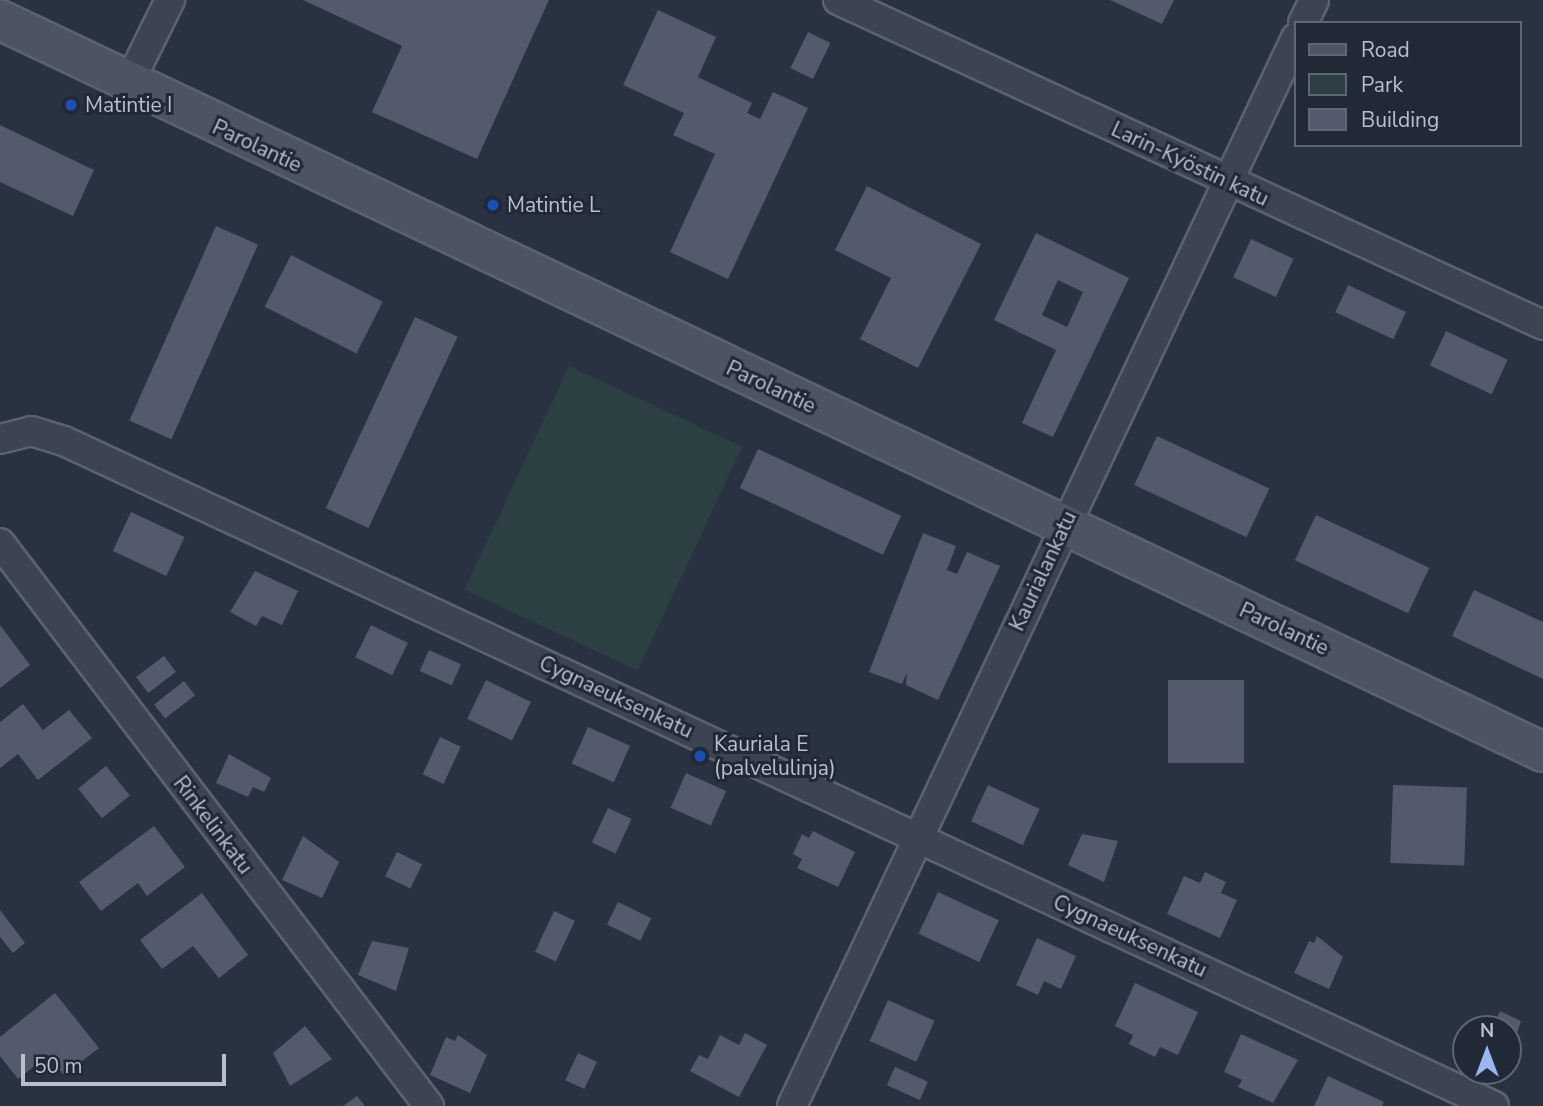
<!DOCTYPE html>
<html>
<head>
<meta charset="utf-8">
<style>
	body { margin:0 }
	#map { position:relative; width:1543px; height:1106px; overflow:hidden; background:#293241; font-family:"Nunito Sans",sans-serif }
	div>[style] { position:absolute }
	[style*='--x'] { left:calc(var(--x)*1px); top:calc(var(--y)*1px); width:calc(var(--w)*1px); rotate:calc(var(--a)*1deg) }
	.green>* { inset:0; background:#2c4043; transform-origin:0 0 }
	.building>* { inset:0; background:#535a6b; transform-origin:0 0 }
	.roads { filter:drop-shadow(2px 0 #5b626e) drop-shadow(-2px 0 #5b626e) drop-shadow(0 2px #5b626e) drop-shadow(0 -2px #5b626e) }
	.minor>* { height:28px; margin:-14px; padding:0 14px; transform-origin:14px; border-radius:14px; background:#3d4451 }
	.secondary>* { height:38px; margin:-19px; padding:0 19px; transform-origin:19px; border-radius:19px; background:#4c5363 }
	.dots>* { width:19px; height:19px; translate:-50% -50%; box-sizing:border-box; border:4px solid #222936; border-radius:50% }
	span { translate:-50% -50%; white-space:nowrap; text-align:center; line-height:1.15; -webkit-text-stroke:6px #222936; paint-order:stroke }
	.poi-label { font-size:21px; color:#babfcb }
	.left { translate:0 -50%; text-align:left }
	.street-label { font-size:21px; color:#babfcb }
	.legend { position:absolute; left:1294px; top:21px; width:228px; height:126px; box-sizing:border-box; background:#222936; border:2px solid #5f6572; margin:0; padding:9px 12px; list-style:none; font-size:21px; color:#babfcb }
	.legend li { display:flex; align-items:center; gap:14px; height:35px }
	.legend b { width:35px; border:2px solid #5f6572 }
	.north { position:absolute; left:1452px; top:1015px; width:70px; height:70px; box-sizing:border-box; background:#222936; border:2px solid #5f6572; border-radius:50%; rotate:0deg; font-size:19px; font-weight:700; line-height:28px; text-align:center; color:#babfcb }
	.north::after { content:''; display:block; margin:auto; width:24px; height:32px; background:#9ab5f0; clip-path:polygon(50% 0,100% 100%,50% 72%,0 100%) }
	.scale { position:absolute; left:21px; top:1054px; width:205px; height:32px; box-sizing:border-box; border:4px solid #babfcb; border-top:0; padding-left:9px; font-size:21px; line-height:24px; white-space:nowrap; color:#babfcb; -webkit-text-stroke:5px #222936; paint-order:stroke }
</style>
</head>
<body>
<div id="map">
	<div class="green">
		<i style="left:569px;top:366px;width:191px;height:247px;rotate:25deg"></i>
	</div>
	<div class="building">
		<i style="clip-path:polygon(303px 0,549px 0,477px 159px,372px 112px,402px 46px)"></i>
		<i style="clip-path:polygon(1110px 0,1174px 0,1162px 24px)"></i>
		<i style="clip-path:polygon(658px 10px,716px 37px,698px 77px,752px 103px,747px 113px,760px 119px,773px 92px,808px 108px,728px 279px,670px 252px,715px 154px,673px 135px,684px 113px,623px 85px)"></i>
		<i style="left:808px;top:32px;width:25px;height:40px;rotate:26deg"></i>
		<i style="clip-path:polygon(0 125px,94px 170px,73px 216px,0 182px)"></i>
		<i style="clip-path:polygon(867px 186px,981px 244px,918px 368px,860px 339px,891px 278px,835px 250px)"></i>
		<i style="left:216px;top:226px;width:46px;height:213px;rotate:24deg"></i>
		<i style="clip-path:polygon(evenodd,1036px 233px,1129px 278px,1053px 437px,1022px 423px,1056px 350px,994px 320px,1036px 233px,1058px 280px,1083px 292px,1067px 327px,1042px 315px,1058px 280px)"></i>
		<i style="left:1251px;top:239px;width:47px;height:42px;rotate:25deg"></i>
		<i style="left:291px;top:255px;width:103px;height:58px;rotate:27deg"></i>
		<i style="left:1348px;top:285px;width:64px;height:30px;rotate:25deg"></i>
		<i style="left:415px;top:317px;width:47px;height:211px;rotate:25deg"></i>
		<i style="left:1446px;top:331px;width:68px;height:38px;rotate:25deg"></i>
		<i style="left:1157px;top:436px;width:124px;height:54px;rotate:25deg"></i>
		<i style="left:758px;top:449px;width:158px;height:43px;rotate:25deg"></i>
		<i style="left:131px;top:512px;width:59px;height:43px;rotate:25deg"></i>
		<i style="left:1316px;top:515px;width:125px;height:50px;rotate:25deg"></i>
		<i style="clip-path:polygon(923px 533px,956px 546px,947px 570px,957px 574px,967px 552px,1000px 566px,938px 700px,906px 685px,907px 673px,902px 684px,869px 672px)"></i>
		<i style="clip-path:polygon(255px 571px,298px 591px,282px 625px,262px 616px,256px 626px,230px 612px)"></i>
		<i style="clip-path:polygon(1474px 590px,1543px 622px,1543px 679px,1452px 636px)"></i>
		<i style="clip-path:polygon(0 625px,30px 665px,0 688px)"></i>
		<i style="left:371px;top:625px;width:41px;height:36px;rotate:26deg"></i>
		<i style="left:429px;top:650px;width:35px;height:23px;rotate:24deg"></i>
		<i style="left:164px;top:656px;width:20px;height:35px;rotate:53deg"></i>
		<i style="left:486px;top:680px;width:50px;height:43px;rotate:26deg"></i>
		<i style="left:1168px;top:680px;width:76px;height:83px"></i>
		<i style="left:184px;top:681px;width:18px;height:38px;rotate:52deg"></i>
		<i style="clip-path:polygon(23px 704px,43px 730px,69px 710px,92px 738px,38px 780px,18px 754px,0 768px,0 722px)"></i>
		<i style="left:588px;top:727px;width:46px;height:40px;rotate:24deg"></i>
		<i style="left:440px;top:737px;width:23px;height:41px;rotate:25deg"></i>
		<i style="clip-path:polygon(229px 754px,271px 778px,264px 792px,253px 787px,248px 797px,216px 783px)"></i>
		<i style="left:106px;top:766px;width:38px;height:36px;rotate:51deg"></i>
		<i style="left:686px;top:773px;width:44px;height:38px;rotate:24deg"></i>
		<i style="left:988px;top:785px;width:57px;height:40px;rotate:25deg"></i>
		<i style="left:1393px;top:785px;width:74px;height:78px;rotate:2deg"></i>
		<i style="left:608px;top:808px;width:26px;height:38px;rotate:25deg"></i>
		<i style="clip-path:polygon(154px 826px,185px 867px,147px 896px,138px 883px,101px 911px,79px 882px)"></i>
		<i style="clip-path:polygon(813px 831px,855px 852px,838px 887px,797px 868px,802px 859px,793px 854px,802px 834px,809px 838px)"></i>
		<i style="clip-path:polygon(1082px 834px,1118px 841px,1104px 882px,1068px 865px)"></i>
		<i style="clip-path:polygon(303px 836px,339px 862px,322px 898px,282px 880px)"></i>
		<i style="left:397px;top:852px;width:28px;height:27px;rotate:26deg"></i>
		<i style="clip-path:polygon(1205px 872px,1226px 882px,1221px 893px,1237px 900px,1220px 938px,1167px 914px,1184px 876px,1200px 883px)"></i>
		<i style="left:938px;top:892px;width:67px;height:46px;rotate:25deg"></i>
		<i style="clip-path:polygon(202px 893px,248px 955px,219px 978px,193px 946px,162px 969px,140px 940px)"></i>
		<i style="left:618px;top:902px;width:37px;height:25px;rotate:26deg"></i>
		<i style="clip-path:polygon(0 910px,25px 943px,13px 953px,0 937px)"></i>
		<i style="left:554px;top:911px;width:23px;height:45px;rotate:25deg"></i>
		<i style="clip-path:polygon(1317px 936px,1343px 957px,1329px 989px,1294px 973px,1309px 941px,1314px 943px)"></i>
		<i style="clip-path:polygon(1037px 938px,1076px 956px,1061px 989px,1044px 981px,1038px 995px,1016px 985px)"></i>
		<i style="clip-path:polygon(372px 941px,409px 948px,396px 991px,358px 975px)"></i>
		<i style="clip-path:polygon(1135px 983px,1198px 1012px,1178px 1055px,1160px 1047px,1155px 1057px,1129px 1044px,1133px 1035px,1115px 1026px)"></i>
		<i style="clip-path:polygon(55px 993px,99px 1048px,64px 1075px,48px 1055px,18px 1079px,0 1056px,0 1037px)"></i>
		<i style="left:888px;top:1000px;width:51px;height:45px;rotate:24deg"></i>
		<i style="clip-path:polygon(1500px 1011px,1521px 1021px,1508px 1062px,1508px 1029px,1477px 1029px,1482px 1016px,1495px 1022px)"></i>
		<i style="clip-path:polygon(305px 1026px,332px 1059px,290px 1086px,273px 1053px)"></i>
		<i style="clip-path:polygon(745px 1033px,767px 1045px,739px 1097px,690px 1071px,699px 1055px,708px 1059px,720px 1035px,739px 1045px)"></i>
		<i style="clip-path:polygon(1241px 1034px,1298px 1060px,1273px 1103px,1238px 1087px,1242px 1080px,1224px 1072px)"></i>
		<i style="clip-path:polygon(458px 1035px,487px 1055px,470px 1093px,430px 1075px,446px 1037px,455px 1041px)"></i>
		<i style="left:578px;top:1053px;width:21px;height:30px;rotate:25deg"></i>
		<i style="left:895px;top:1067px;width:36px;height:20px;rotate:24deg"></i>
		<i style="clip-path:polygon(1328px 1076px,1384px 1102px,1382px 1106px,1314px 1106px)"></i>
		<i style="clip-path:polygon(357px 1096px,365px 1106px,343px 1106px)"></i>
	</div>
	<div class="roads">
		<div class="minor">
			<i style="--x:838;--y:0;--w:776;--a:24.75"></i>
			<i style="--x:1303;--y:23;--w:25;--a:-64"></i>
			<i style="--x:128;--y:85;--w:95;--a:-63.7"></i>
			<i style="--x:0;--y:439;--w:32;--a:-14"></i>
			<i style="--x:31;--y:431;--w:34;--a:17"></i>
			<i style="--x:64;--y:441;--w:1577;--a:24.94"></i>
			<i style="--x:0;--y:543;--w:708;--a:52.69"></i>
			<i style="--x:792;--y:1106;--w:1181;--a:-64.74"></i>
		</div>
		<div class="secondary">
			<i style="--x:0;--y:20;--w:1708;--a:25.38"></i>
		</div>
	</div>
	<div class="dots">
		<i style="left:71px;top:105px;background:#1a4fb4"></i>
		<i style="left:493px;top:205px;background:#1a4fb4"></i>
		<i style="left:700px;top:756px;background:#1a4fb4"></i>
	</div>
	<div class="poi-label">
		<span class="left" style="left:85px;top:105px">Matintie I</span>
		<span class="left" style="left:507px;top:205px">Matintie L</span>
		<span class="left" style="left:714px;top:756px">Kauriala E<br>(palvelulinja)</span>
	</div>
	<div class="street-label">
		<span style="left:257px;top:146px;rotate:25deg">Parolantie</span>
		<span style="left:1190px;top:164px;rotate:25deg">Larin-Kyöstin katu</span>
		<span style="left:771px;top:387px;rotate:25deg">Parolantie</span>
		<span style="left:1043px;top:571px;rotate:-65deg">Kaurialankatu</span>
		<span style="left:1284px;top:629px;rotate:25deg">Parolantie</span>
		<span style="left:616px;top:697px;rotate:25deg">Cygnaeuksenkatu</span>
		<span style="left:213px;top:825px;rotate:53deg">Rinkelinkatu</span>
		<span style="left:1130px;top:936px;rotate:25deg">Cygnaeuksenkatu</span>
	</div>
	<ul class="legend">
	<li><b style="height:9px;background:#4c5363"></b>Road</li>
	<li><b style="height:19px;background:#2c4043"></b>Park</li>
	<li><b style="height:19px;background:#535a6b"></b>Building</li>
	</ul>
	<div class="north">N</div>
	<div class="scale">50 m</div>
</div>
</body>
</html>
